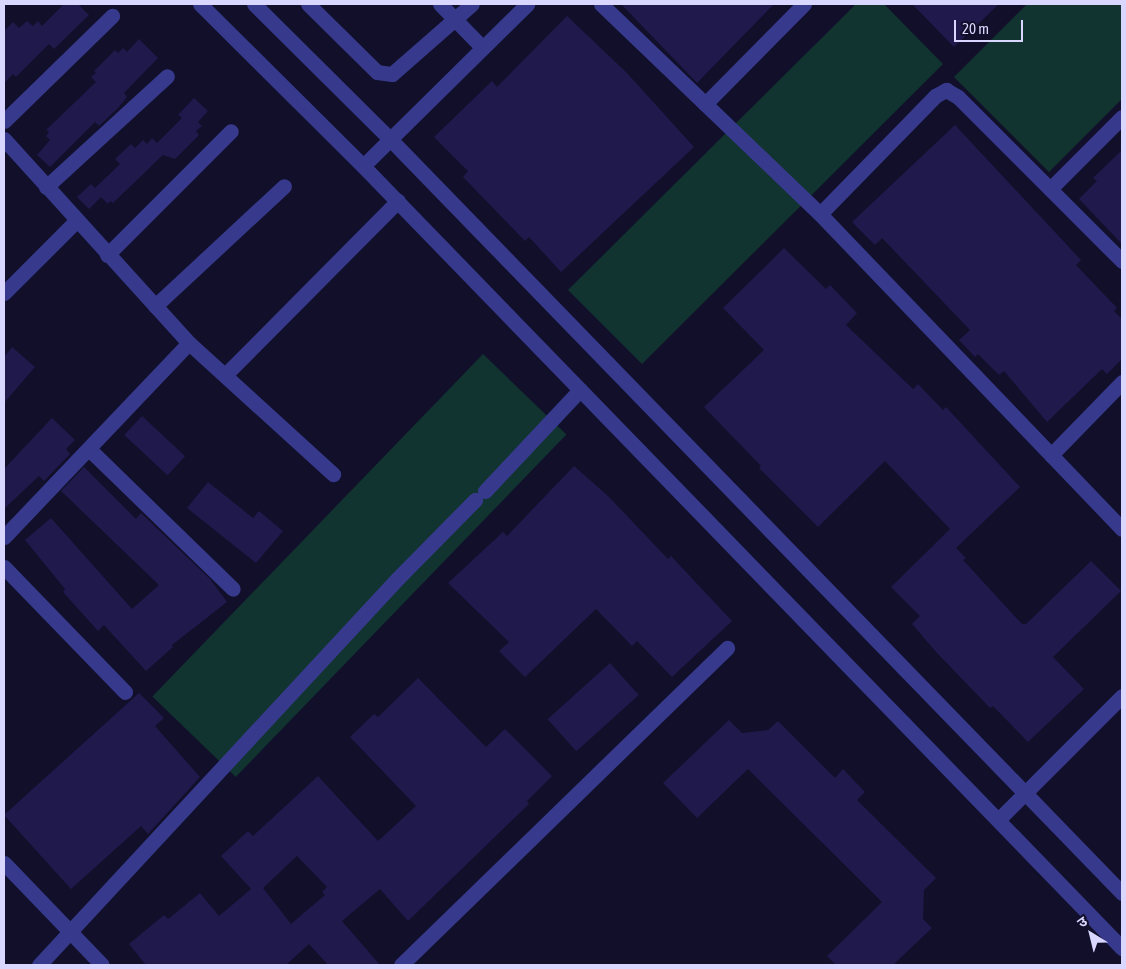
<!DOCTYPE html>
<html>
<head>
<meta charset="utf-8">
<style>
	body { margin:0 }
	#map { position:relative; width:1126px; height:969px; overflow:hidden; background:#110f2a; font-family:"Asap Condensed","Noto Sans Devanagari",sans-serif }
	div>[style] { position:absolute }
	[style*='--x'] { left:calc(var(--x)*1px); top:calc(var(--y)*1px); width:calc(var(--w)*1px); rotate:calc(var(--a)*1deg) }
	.green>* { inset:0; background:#113430; transform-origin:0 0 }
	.building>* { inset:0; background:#1f194c; transform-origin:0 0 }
	.minor>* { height:15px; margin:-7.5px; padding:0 7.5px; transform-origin:7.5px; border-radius:7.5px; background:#373a8c }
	span { translate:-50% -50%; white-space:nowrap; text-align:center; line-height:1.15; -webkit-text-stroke:4.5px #110f2a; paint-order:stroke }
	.frame { position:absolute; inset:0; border:5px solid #d9d7ff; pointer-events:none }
	.north { position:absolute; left:1066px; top:909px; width:50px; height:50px; -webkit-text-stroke:4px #110f2a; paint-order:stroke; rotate:324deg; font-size:14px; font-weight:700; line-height:20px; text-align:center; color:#d9d7ff }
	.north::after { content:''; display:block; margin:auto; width:18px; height:22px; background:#d9d7ff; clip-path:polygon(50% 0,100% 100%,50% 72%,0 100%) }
	.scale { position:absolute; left:954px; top:20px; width:69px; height:22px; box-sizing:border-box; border:2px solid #d9d7ff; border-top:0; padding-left:6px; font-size:15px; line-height:18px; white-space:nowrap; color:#d9d7ff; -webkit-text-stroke:4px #110f2a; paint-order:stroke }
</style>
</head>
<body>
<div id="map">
	<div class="green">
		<i style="clip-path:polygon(856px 4px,884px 4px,943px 64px,642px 364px,568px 290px)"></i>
		<i style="clip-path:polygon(1027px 4px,1122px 4px,1122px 99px,1049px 172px,954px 77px)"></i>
		<i style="left:483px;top:354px;width:116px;height:476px;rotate:44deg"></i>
	</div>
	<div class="building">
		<i style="clip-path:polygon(64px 4px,78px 4px,89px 15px,54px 49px,49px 44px,16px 77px,13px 74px,4px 83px,4px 31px,13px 22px,19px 28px,27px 21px,33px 26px,38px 21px,42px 26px)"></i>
		<i style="clip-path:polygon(621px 4px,774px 4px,697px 83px)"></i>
		<i style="clip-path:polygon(912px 4px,999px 4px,954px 47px)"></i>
		<i style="clip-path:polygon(567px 16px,627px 73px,694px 147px,561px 272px,529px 237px,525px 241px,463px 177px,468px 171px,434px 137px,492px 81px,497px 87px)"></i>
		<i style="clip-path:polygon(139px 39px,158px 58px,124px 93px,127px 97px,118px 108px,99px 126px,95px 122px,50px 167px,37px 155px,50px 140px,46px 136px,49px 132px,46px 130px,96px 82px,91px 77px,96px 73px,94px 71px,115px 50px,118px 53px,123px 48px,127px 52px)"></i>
		<i style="clip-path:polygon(194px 98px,208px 111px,198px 122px,202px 126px,196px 131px,199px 135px,175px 159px,163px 155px,113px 203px,110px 201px,108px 204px,101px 197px,89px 209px,77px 197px,91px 184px,95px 188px,120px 164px,115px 159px,131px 144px,135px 148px,143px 140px,147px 144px,152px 138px,157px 143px,182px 118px,178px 115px)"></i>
		<i style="clip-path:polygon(955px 125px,1081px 260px,1076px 265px,1117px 308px,1114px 311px,1122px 319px,1122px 359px,1107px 374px,1102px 369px,1047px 422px,1004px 371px,999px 375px,978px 354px,975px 357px,959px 340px,970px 330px,882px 238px,875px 245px,852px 222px)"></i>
		<i style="clip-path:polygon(1122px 150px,1122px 244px,1079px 199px,1097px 181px,1093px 178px)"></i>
		<i style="clip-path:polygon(784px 248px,826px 289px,830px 285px,857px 313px,846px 325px,913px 389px,918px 384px,943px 410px,946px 407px,1020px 487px,956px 548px,966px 558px,963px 560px,1022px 624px,1026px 624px,1091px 561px,1121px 591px,1053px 657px,1084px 689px,1028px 742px,993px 706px,990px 708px,937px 653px,912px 624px,920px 616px,891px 587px,950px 529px,885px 461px,818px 527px,759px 468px,761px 466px,704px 407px,764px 350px,723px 308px)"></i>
		<i style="clip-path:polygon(12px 347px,35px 367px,4px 403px,4px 357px)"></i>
		<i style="left:142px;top:416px;width:59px;height:26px;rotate:43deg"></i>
		<i style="clip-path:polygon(52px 418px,75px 440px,66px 449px,70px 454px,44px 481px,39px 476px,4px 509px,4px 469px)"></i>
		<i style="clip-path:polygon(574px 466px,608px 496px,668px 559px,671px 556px,732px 621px,672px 677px,637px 641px,632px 646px,596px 609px,525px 677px,499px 651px,509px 642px,448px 583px,503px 532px,507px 536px)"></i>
		<i style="clip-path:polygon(84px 467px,136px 519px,141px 513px,210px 579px,227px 602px,172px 645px,173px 647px,146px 671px,104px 625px,98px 631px,63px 592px,65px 589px,25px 540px,51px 518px,132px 609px,159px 585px,61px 491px)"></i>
		<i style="clip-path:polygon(208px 482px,253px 518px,259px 511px,283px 531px,256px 563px,187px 508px)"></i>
		<i style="left:610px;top:663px;width:43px;height:84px;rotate:48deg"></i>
		<i style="clip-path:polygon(evenodd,418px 678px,486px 747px,505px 729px,552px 776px,527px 801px,529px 804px,408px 921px,380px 889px,342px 921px,380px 965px,328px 965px,309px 944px,286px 965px,146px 965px,129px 944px,164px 915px,168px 919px,200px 893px,219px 916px,251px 889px,221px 856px,248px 831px,253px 836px,318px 776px,378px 841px,416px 806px,350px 737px,374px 714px,378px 717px,418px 678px,297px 856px,327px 887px,322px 892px,325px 895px,291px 924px,263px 888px,297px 856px)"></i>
		<i style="clip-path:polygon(139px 693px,164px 718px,155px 726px,200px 777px,148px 834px,141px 826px,71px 889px,4px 815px)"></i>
		<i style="clip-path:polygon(729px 720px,742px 733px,768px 730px,778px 721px,835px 778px,843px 769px,865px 792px,857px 800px,936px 878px,924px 890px,923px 919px,932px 928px,893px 965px,836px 965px,827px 956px,882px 902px,748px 769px,697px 818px,663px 783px)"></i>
	</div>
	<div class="minor">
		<i style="--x:200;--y:4;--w:230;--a:44.8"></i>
		<i style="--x:363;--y:166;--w:1090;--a:45.86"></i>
		<i style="--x:254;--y:4;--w:192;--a:44.8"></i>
		<i style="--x:390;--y:139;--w:1051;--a:45.85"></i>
		<i style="--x:308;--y:4;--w:97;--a:44.6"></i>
		<i style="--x:377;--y:72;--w:15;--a:8"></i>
		<i style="--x:392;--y:74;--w:106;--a:-41.2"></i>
		<i style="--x:440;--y:4;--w:60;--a:45.7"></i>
		<i style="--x:601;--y:4;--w:303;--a:43.8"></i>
		<i style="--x:820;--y:214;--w:436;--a:46.2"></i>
		<i style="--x:705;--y:104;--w:141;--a:-45.3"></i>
		<i style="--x:4;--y:121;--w:151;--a:-44.2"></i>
		<i style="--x:4;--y:139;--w:275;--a:47.8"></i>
		<i style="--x:189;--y:343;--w:195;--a:42.3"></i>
		<i style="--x:363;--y:166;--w:231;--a:-44.6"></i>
		<i style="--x:46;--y:187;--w:164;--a:-42.5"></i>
		<i style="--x:1050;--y:189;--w:102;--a:-45"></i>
		<i style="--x:820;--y:214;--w:165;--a:-45.7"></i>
		<i style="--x:935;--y:96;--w:13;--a:-29"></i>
		<i style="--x:946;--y:90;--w:14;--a:30"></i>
		<i style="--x:958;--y:97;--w:232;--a:45"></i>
		<i style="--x:107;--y:255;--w:175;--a:-45"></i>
		<i style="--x:4;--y:293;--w:102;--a:-45"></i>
		<i style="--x:155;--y:306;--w:176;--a:-42.9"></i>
		<i style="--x:226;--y:374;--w:244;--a:-45.2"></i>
		<i style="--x:90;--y:450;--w:199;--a:44.2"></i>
		<i style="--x:1051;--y:455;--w:102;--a:-45.8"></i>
		<i style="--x:485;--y:491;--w:139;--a:-46.8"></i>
		<i style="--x:4;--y:537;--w:268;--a:-46.4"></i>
		<i style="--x:4;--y:567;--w:174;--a:45.9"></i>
		<i style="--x:998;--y:820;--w:175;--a:-45"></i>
		<i style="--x:4;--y:863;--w:141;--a:46.1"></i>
		<i style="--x:39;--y:965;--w:528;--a:-47.15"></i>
		<i style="--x:398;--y:578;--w:110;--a:-45.4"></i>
		<i style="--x:401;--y:965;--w:455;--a:-44.2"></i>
	</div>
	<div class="frame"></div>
	<div class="north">उ</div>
	<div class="scale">20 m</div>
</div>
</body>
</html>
